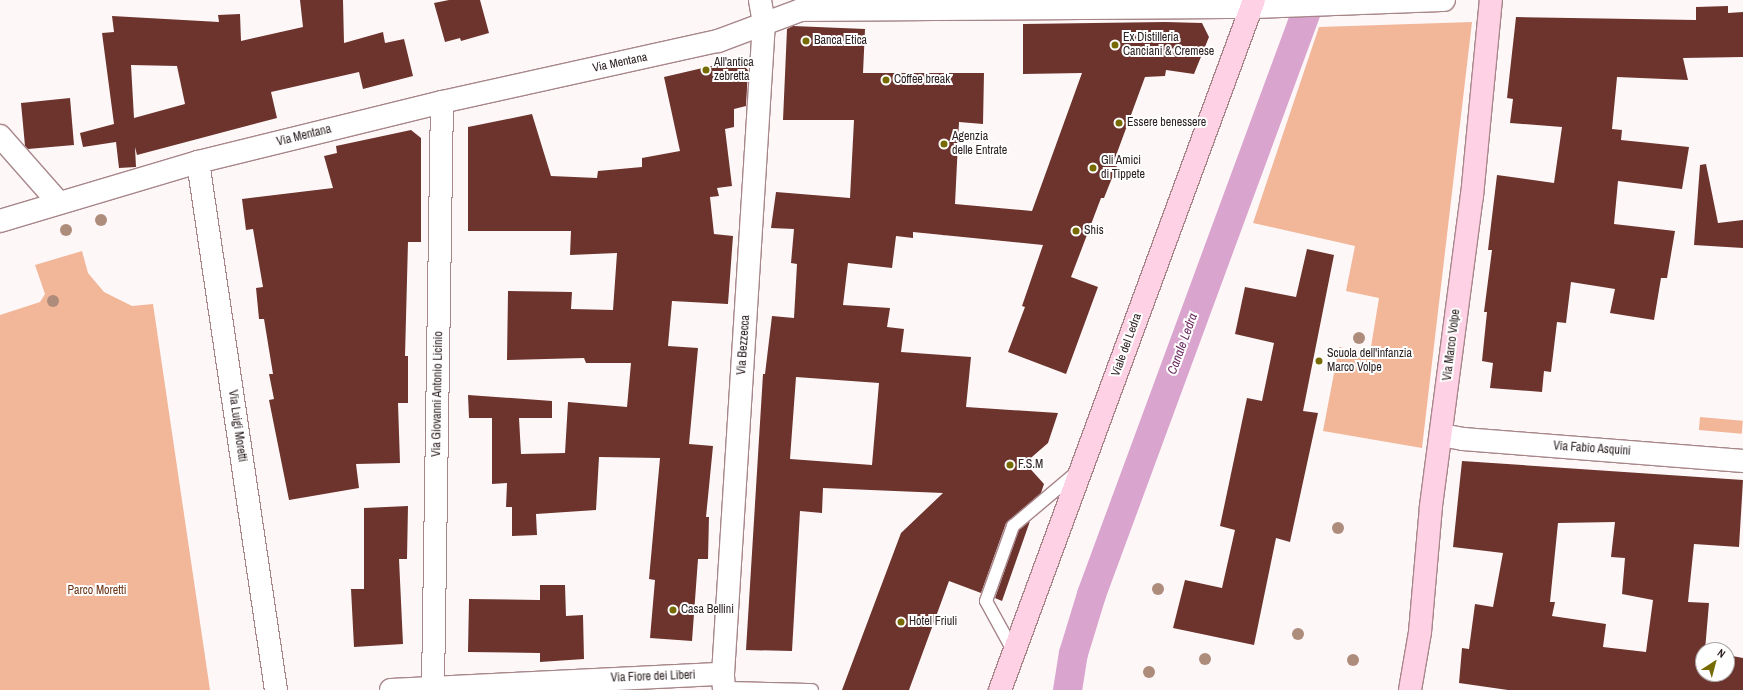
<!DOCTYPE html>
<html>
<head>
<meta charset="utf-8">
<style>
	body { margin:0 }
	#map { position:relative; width:1743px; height:690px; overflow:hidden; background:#fef7f8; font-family:"Archivo Narrow",sans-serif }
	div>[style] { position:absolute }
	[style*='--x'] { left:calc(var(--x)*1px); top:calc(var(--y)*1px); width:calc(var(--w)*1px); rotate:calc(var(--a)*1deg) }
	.green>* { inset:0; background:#f2b699; transform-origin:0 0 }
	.canal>* { height:29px; margin:-14.5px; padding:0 14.5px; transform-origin:14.5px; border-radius:14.5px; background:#d9a5ce }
	.building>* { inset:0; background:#6d342d }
	.roads { filter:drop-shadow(1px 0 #a7868a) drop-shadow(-1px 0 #a7868a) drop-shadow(0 1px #a7868a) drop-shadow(0 -1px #a7868a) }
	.service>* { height:12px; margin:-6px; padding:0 6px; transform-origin:6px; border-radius:6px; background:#fff }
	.minor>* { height:22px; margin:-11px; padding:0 11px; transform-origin:11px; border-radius:11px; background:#fff }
	.tertiary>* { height:22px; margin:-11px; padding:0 11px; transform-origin:11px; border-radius:11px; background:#fff }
	.primary>* { height:22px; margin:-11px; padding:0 11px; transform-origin:11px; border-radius:11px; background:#fed1e4 }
	.trees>* { width:12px; height:12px; margin:-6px; border-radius:50%; background:#ae8c7c }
	.dots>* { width:11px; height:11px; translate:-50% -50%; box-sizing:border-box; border:2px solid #fff; border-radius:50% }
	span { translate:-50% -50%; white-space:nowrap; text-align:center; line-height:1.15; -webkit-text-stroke:4px #fff; paint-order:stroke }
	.poi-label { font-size:12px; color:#2d2122 }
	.left { translate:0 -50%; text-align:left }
	.street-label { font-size:12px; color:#2d2122 }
	.park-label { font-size:12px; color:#6c3516 }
	.water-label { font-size:13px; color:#692b5f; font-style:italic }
	.north { position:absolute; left:1695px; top:642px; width:40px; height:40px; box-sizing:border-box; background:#fff; border:1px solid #aba6a7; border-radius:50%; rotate:36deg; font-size:11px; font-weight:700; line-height:16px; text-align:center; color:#2d2122 }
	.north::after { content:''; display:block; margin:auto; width:14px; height:18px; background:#766a01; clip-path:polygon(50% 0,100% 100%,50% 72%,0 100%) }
</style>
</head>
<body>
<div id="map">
	<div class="green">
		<i style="clip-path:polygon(1472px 22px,1422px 448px,1323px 431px,1339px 347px,1370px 353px,1379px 298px,1346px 291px,1355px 246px,1253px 223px,1319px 27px)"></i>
		<i style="clip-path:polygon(82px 251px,88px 273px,104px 292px,132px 306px,153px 304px,210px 690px,0 690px,0 315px,40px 302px,45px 294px,35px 265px)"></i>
		<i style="left:1700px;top:417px;width:43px;height:13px;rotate:5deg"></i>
	</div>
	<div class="canal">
		<i style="--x:1067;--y:690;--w:37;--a:-81"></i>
		<i style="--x:1073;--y:653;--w:62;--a:-73"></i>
		<i style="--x:1091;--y:594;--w:633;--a:-69.76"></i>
	</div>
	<div class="building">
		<i style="clip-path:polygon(evenodd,300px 0,343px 0,344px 43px,383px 32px,385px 43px,404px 39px,413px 76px,363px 89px,359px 72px,271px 92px,277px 118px,137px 155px,135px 147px,136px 167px,119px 168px,116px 142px,83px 147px,80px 133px,114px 124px,102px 33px,114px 32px,112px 16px,219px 22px,218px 15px,240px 14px,241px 41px,303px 27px,300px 0,131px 65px,177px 66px,185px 104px,134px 118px,131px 65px)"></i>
		<i style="clip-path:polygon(449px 0,480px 0,489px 33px,461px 41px,460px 38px,445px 42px,434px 3px)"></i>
		<i style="clip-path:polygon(1728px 6px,1728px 13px,1743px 12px,1743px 57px,1683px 58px,1688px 80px,1617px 77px,1612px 129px,1622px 130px,1621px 140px,1689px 147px,1682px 189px,1618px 181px,1614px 224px,1675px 231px,1667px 278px,1661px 278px,1654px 320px,1610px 313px,1615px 289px,1571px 282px,1566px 323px,1557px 322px,1551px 372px,1544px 371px,1542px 392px,1490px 388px,1493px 363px,1482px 361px,1487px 312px,1484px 312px,1492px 250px,1488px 250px,1497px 175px,1554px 183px,1562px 127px,1510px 123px,1513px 99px,1507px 98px,1516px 17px,1696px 20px,1696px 7px)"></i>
		<i style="clip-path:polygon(evenodd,1165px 22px,1202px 23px,1209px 37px,1194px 74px,1166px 70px,1165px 76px,1145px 77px,1114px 161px,1118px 163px,1104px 198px,1101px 198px,1071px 277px,1098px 287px,1066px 374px,1008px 352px,1025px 307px,1022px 306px,1043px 245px,913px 232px,913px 238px,896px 236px,892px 268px,848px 263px,843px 305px,890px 308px,887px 327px,904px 329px,901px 352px,971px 357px,966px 407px,1058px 413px,1048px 443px,1025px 463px,1044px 484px,1041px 493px,1006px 523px,981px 593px,949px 581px,909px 690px,842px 690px,901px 533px,943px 493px,823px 488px,822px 513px,800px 511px,792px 651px,746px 650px,763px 374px,765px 374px,772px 316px,794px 318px,797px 264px,791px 263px,794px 229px,771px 228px,776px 192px,850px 198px,854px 120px,783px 120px,787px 29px,793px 26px,865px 29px,863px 73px,984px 73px,983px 124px,959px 122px,955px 204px,1032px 211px,1082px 73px,1023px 74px,1023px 24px,1165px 22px,796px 377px,879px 383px,872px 465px,790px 459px,796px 377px)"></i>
		<i style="clip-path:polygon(737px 60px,748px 70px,746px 106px,734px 109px,734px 127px,725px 129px,732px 186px,717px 188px,719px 196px,710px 197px,714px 234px,733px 236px,728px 304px,672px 301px,668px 346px,698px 348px,689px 444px,713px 446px,706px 517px,709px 517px,708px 559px,698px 559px,692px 641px,650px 638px,655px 580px,649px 579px,660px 458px,599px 457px,596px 510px,536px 514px,537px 535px,512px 536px,512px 507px,506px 507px,507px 483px,492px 484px,492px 418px,469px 418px,468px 395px,552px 401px,552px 418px,519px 418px,521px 454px,565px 453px,568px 402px,627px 407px,631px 363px,586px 363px,584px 358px,507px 360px,508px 291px,572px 292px,571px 309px,613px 310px,617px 253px,570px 255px,571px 231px,468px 231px,468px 127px,532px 114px,551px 176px,597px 178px,598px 171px,642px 167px,642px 158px,680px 151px,664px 77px)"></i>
		<i style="clip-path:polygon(70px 98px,74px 145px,28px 149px,25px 146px,21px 103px)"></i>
		<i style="clip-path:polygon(411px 130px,421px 138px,421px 242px,408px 242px,405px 356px,408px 356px,408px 403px,398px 403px,400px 463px,356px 464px,359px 488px,289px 500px,269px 400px,274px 399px,269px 374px,273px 374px,264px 319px,259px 319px,256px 288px,263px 287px,253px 229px,246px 230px,242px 199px,333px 188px,324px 156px,337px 153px,336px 146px)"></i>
		<i style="clip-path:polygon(1706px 164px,1718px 223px,1743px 220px,1743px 248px,1694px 245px,1700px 165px)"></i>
		<i style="clip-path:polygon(1307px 249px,1334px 255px,1303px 411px,1318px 413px,1290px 542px,1276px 538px,1254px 645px,1173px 628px,1185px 580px,1222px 588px,1235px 530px,1220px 526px,1247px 398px,1262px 401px,1274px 343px,1235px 334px,1245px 287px,1296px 297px)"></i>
		<i style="clip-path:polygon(evenodd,1462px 461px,1743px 480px,1739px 547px,1694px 544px,1688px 602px,1709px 603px,1703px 674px,1727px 674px,1727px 655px,1743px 658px,1743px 690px,1508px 690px,1459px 683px,1462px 648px,1469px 649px,1475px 604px,1493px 607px,1503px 553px,1453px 547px,1462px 461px,1615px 522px,1611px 557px,1625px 558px,1622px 594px,1653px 600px,1646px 652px,1603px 647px,1606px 624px,1552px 616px,1555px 602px,1550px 602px,1558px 523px,1615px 522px)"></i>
		<i style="clip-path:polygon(408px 506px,407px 559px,399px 559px,403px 644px,354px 647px,351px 589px,364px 589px,364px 508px)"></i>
		<i style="clip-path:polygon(1030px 521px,1002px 601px,995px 598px,1019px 530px)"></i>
		<i style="clip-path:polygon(540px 585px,565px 585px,566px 616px,583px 615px,584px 659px,540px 662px,540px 653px,468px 652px,469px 599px,540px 600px)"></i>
	</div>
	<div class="roads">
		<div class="service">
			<i style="--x:1014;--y:652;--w:58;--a:-118.8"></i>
			<i style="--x:986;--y:601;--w:80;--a:-70.2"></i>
			<i style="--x:1013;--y:526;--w:82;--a:-40.1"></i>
			<i style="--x:724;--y:688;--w:88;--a:1.3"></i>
		</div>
		<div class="minor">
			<i style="--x:1252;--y:7;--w:192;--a:-2.1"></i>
			<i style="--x:0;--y:136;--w:89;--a:48.6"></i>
			<i style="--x:198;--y:162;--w:534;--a:81.6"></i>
			<i style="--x:1441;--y:435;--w:22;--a:10"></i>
			<i style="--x:1463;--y:439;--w:281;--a:4.5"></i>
			<i style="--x:433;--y:686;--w:584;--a:-89.12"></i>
			<i style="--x:391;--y:690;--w:332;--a:-2.8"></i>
			<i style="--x:724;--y:690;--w:16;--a:-94"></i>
			<i style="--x:723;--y:674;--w:652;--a:-86.4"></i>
			<i style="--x:764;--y:23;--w:23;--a:-100"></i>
		</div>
		<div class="tertiary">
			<i style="--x:0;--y:221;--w:207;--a:-16.6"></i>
			<i style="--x:198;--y:162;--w:251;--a:-13.8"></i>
			<i style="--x:442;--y:102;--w:283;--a:-12.5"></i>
			<i style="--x:718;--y:41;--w:89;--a:-20.5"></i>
			<i style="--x:801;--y:10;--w:451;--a:-0.4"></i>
		</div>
		<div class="primary">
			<i style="--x:1000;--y:690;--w:735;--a:-69.79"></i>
			<i style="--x:1410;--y:690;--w:59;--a:-80.2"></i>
			<i style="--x:1420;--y:632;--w:126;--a:-85"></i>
			<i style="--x:1431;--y:506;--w:313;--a:-82.5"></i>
			<i style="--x:1472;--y:196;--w:197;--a:-84.5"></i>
		</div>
	</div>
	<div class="trees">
		<i style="left:101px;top:220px"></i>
		<i style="left:66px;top:230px"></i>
		<i style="left:53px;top:301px"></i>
		<i style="left:1359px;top:338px"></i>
		<i style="left:1338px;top:528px"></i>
		<i style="left:1158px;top:589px"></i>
		<i style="left:1298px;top:634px"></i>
		<i style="left:1205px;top:659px"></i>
		<i style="left:1353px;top:660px"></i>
		<i style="left:1149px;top:672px"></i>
	</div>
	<div class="dots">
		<i style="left:806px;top:41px;background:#766a01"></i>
		<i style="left:1115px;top:45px;background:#766a01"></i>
		<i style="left:706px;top:70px;background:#766a01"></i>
		<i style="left:886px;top:80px;background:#766a01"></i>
		<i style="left:1119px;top:123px;background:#766a01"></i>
		<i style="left:944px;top:144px;background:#766a01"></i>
		<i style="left:1093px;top:168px;background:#766a01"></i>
		<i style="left:1076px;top:231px;background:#766a01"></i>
		<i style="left:1319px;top:361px;background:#766a01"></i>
		<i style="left:1010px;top:465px;background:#766a01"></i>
		<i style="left:673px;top:610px;background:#766a01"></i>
		<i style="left:901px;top:622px;background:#766a01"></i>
	</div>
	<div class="poi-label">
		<span class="left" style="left:1123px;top:45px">Ex Distilleria<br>Canciani &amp; Cremese</span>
		<span class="left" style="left:814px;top:41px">Banca Etica</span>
		<span class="left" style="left:714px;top:70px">All'antica<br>zebretta</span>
		<span class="left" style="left:894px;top:80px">Coffee break</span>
		<span class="left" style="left:1127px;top:123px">Essere benessere</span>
		<span class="left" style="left:952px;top:144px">Agenzia<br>delle Entrate</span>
		<span class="left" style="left:1101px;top:168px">Gli Amici<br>di Tippete</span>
		<span class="left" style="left:1084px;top:231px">Shis</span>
		<span class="left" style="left:1327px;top:361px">Scuola dell'infanzia<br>Marco Volpe</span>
		<span class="left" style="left:1018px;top:465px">F.S.M</span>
		<span class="left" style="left:681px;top:610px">Casa Bellini</span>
		<span class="left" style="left:909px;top:622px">Hotel Friuli</span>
	</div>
	<div class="street-label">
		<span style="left:620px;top:63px;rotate:-12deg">Via Mentana</span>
		<span style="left:304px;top:136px;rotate:-14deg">Via Mentana</span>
		<span style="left:744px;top:345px;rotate:-86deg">Via Bezzecca</span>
		<span style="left:1127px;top:345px;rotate:-70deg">Viale del Ledra</span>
		<span style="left:1452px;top:345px;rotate:-83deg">Via Marco Volpe</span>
		<span style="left:438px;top:394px;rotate:-89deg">Via Giovanni Antonio Licinio</span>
		<span style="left:237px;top:426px;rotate:82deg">Via Luigi Moretti</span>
		<span style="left:1592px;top:449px;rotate:4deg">Via Fabio Asquini</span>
		<span style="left:653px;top:677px;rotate:-2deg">Via Fiore dei Liberi</span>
	</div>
	<div class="park-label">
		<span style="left:97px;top:591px">Parco Moretti</span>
	</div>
	<div class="water-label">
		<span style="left:1183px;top:344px;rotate:-70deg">Canale Ledra</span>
	</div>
	<div class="north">N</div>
</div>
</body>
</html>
